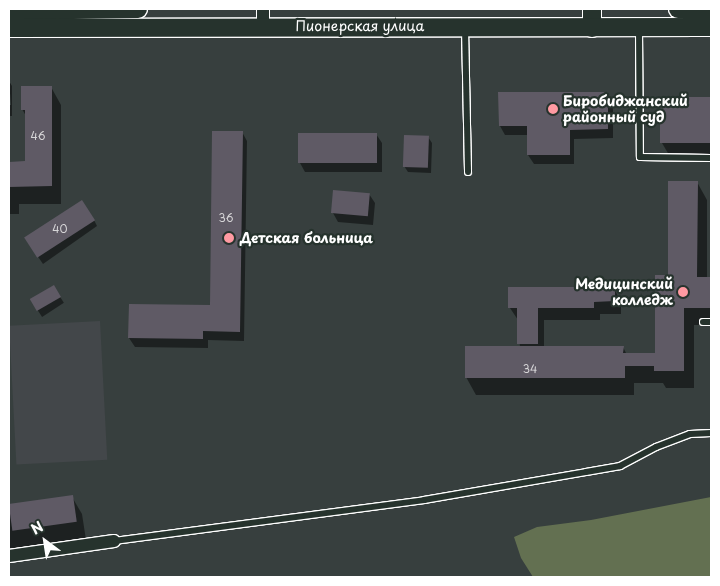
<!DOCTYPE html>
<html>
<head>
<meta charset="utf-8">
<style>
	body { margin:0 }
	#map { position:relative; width:720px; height:586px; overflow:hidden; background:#373f3e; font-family:"Playpen Sans",sans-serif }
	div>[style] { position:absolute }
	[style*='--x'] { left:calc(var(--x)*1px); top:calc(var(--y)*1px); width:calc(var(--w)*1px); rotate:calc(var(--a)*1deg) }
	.built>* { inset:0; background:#43474a; transform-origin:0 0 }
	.green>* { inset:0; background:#637051 }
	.shadow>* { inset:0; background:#0007; transform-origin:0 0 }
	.building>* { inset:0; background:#5f5a65; transform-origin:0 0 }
	.roads { filter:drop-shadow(1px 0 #fff) drop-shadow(-1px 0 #fff) drop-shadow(0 1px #fff) drop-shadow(0 -1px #fff) }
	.service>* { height:6px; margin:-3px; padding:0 3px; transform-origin:3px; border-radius:3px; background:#26332d }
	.minor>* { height:12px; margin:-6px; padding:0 6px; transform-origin:6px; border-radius:6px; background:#26332d }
	.secondary>* { height:18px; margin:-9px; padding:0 9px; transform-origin:9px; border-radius:9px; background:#26332d }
	.dots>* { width:14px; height:14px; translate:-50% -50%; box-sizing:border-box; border:2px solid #26332d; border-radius:50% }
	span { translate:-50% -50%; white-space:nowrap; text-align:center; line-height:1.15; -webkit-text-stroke:4.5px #26332d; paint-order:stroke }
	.number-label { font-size:11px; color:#d7d6d8 }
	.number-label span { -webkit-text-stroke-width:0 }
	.street-label { font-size:14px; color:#fff }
	.poi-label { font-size:14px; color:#fff; font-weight:700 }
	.left { translate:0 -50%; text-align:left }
	.right { translate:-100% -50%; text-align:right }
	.frame { position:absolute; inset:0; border:10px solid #fff; pointer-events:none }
	.north { position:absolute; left:20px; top:516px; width:50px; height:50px; -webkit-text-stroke:4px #26332d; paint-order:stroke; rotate:329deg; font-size:14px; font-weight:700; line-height:20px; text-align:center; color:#fff }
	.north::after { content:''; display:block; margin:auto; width:18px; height:22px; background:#fff; clip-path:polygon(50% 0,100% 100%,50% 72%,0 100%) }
</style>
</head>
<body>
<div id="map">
	<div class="built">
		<i style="left:100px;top:321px;width:139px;height:91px;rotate:87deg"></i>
	</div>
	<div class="green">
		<i style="clip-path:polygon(711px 497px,711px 577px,533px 577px,521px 558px,514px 537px,537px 527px,591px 520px)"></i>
	</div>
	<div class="shadow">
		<i style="clip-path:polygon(9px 81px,12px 86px,12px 116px,9px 116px,9px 105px,11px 105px)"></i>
		<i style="clip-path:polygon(51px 87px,61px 105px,61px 204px,19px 204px,19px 214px,9px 214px,9px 163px,26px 163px,26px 116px,22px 109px)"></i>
		<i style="clip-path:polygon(607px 93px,613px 102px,613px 138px,574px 139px,574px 164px,534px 164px,528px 155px,528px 135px,505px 135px,500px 126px)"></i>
		<i style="clip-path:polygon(711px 98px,711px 160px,672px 160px,662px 143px,662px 99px)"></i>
		<i style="clip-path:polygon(242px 132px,247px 141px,244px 341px,208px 340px,208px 348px,135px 347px,129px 338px,211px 307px)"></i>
		<i style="clip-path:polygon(299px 134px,376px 134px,382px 143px,382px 172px,305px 172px,300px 163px)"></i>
		<i style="clip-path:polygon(428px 137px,432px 143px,431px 173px,408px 172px,404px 166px)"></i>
		<i style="clip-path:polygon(697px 182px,707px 200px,707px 278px,711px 278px,711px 325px,694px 325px,694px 388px,666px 388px,663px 383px,634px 383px,634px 395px,476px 395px,466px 377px,520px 347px,518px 320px,510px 308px,614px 289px,621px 301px,621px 314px,600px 314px,600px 320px,544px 320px,544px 347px,623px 347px,627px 355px,656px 355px,669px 276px)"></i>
		<i style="clip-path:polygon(369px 194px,375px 203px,373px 225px,338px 222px,333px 213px)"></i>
		<i style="clip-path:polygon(94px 220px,97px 226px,43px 264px,30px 245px)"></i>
		<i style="left:53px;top:286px;width:20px;height:26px;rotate:57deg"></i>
		<i style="clip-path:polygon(72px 497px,82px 514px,86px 540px,9px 552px,9px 507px)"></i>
	</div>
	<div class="building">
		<i style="clip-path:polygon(21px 86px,52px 86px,52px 186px,9px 187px,9px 162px,25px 161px,25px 110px,21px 110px)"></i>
		<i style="clip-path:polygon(498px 92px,608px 92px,608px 129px,570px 130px,570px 155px,527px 155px,527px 126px,499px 126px)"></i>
		<i style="left:660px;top:97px;width:51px;height:46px"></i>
		<i style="clip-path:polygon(212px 131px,243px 131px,240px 332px,203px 331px,203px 339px,128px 338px,129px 304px,210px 305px)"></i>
		<i style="left:298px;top:133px;width:79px;height:30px"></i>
		<i style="left:404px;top:135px;width:25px;height:32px;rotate:2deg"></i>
		<i style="clip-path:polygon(668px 181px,698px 181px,697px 277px,711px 277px,711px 308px,684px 308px,684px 371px,654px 371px,654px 366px,625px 366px,625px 378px,465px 378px,465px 346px,624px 346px,623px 353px,655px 353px,655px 275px,668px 275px)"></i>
		<i style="left:333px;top:190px;width:37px;height:23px;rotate:5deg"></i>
		<i style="left:82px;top:200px;width:24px;height:69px;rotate:57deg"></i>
		<i style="left:54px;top:285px;width:14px;height:28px;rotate:60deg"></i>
		<i style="clip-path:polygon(508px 287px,615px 287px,615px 301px,594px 302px,594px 308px,538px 308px,538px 344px,517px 344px,517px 308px,508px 308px)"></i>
		<i style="left:73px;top:495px;width:27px;height:65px;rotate:82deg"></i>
	</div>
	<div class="roads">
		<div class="service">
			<i style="--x:465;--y:28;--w:144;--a:88.8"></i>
			<i style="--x:639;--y:29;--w:128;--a:89.6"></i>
			<i style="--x:640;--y:157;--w:71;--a:0.8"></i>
			<i style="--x:703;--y:322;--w:8;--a:0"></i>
			<i style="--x:114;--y:541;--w:313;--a:-7.5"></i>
			<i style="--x:424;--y:500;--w:164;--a:-9.8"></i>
			<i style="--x:586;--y:472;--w:35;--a:-10"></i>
			<i style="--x:620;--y:466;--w:41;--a:-27.8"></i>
			<i style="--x:656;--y:447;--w:36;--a:-21"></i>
			<i style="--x:690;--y:434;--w:21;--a:-3"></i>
		</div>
		<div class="minor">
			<i style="--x:263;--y:26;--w:17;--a:-90"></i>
			<i style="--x:9;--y:556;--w:106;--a:-8.1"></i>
		</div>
		<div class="secondary">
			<i style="--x:592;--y:9;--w:19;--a:90"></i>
			<i style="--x:678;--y:9;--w:33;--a:0"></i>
			<i style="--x:9;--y:11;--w:129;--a:-0.9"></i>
			<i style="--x:9;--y:28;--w:702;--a:-0.08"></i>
		</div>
	</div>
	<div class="dots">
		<i style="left:553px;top:109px;background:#ff9aa2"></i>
		<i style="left:229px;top:238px;background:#ff9aa2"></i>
		<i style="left:683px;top:292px;background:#ff9aa2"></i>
	</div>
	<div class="number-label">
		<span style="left:38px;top:136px">46</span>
		<span style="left:226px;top:218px">36</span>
		<span style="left:60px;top:229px">40</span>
		<span style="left:530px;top:369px">34</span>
	</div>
	<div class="street-label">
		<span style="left:360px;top:26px">Пионерская улица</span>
	</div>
	<div class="poi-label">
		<span class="left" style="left:563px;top:109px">Биробиджанский<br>районный суд</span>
		<span class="left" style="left:240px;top:238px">Детская больница</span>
		<span class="right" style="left:673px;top:292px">Медицинский<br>колледж</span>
	</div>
	<div class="frame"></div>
	<div class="north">N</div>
</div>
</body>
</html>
